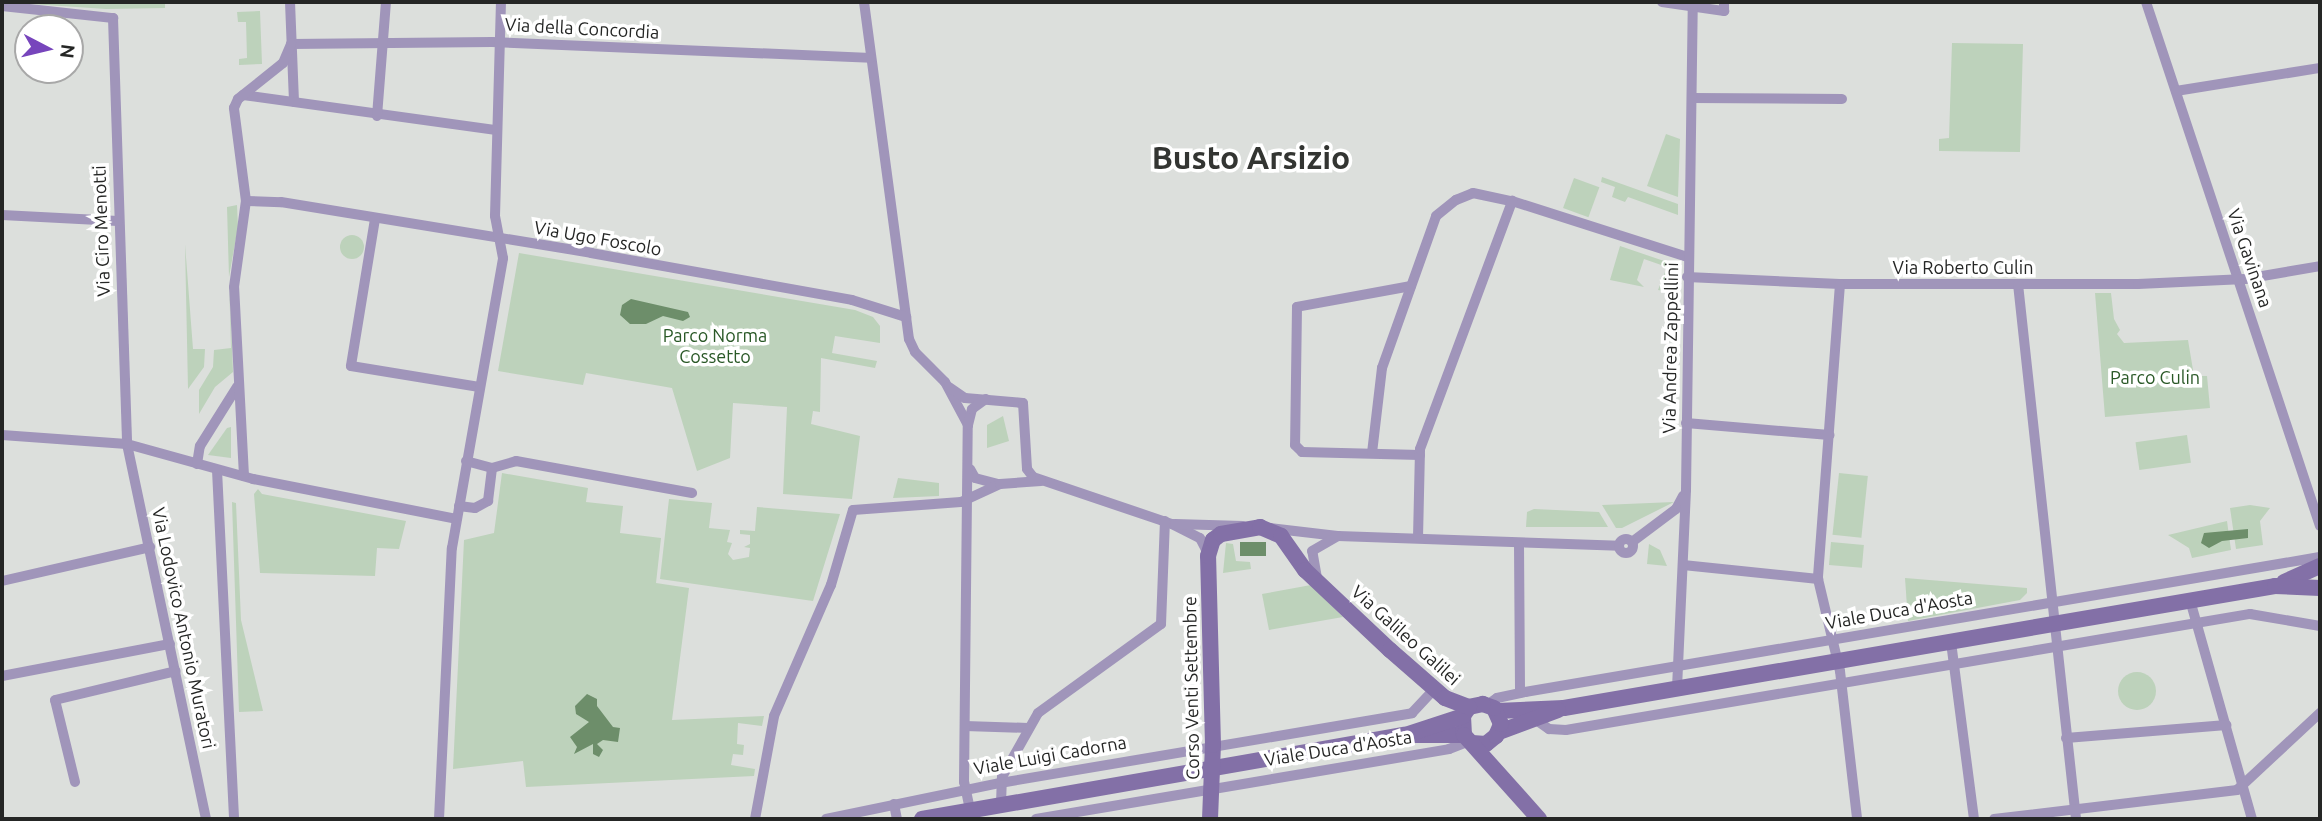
<!DOCTYPE html>
<html>
<head>
<meta charset="utf-8">
<style>
	body { margin:0 }
	#map { position:relative; width:2322px; height:821px; overflow:hidden; background:#dcdfdc; font-family:Ubuntu,sans-serif }
	div>[style] { position:absolute }
	[style*='--x'] { left:calc(var(--x)*1px); top:calc(var(--y)*1px); width:calc(var(--w)*1px); rotate:calc(var(--a)*1deg) }
	.green>* { inset:0; background:#bdd2bb; transform-origin:0 0 }
	.round { border-radius:50% }
	.water>* { inset:0; background:#6d8e6a; transform-origin:0 0 }
	.street>* { height:10px; margin:-5px; padding:0 5px; transform-origin:5px; border-radius:5px; background:#a095ba }
	.street>.ring { margin:-5px; padding:0; box-sizing:content-box; background:none; border:10px solid #a095ba; border-radius:50% }
	.secondary>* { height:16px; margin:-8px; padding:0 8px; transform-origin:8px; border-radius:8px; background:#8370a7 }
	span { translate:-50% -50%; white-space:nowrap; text-align:center; line-height:1.15; -webkit-text-stroke:7px #fff; paint-order:stroke }
	.street-label { font-size:18px; color:#252625 }
	.park-label { font-size:18px; color:#295826 }
	.town-label { font-size:32px; color:#333532; font-weight:700 }
	.frame { position:absolute; inset:0; border:4px solid #252625; pointer-events:none }
	.north { position:absolute; left:14px; top:14px; width:70px; height:70px; box-sizing:border-box; background:#fff; border:2px solid #a8a8a8; border-radius:50%; rotate:97deg; font-size:19px; font-weight:700; line-height:28px; text-align:center; color:#252625 }
	.north::after { content:''; display:block; margin:auto; width:24px; height:32px; background:#7745bc; clip-path:polygon(50% 0,100% 100%,50% 72%,0 100%) }
</style>
</head>
<body>
<div id="map">
	<div class="green">
		<i style="clip-path:polygon(2px 2px,165px 2px,165px 8px,106px 9px)"></i>
		<i style="clip-path:polygon(260px 11px,262px 64px,239px 65px,239px 59px,247px 58px,246px 22px,238px 22px,237px 12px)"></i>
		<i style="clip-path:polygon(1952px 43px,2023px 44px,2020px 152px,1939px 151px,1939px 139px,1949px 138px)"></i>
		<i style="clip-path:polygon(1666px 134px,1680px 139px,1678px 197px,1647px 186px)"></i>
		<i style="clip-path:polygon(1602px 177px,1678px 204px,1678px 215px,1628px 197px,1625px 202px,1612px 197px,1615px 187px,1601px 182px)"></i>
		<i style="left:1574px;top:178px;width:27px;height:32px;rotate:20deg"></i>
		<i style="clip-path:polygon(237px 205px,238px 227px,229px 277px,233px 372px,215px 387px,199px 414px,199px 390px,213px 367px,214px 350px,231px 348px,227px 207px)"></i>
		<i class="round" style="left:340px;top:235px;width:24px;height:24px"></i>
		<i style="clip-path:polygon(185px 244px,193px 349px,205px 349px,204px 367px,188px 389px)"></i>
		<i style="clip-path:polygon(1620px 246px,1667px 262px,1677px 275px,1676px 293px,1658px 290px,1667px 267px,1644px 259px,1637px 280px,1644px 287px,1610px 280px)"></i>
		<i style="clip-path:polygon(519px 253px,855px 310px,873px 317px,880px 326px,880px 343px,835px 336px,832px 353px,877px 361px,875px 368px,821px 358px,820px 412px,813px 411px,811px 424px,860px 436px,852px 499px,783px 494px,787px 407px,733px 403px,730px 458px,697px 471px,672px 388px,586px 373px,583px 385px,498px 371px)"></i>
		<i style="clip-path:polygon(2095px 293px,2111px 293px,2114px 319px,2120px 330px,2117px 334px,2124px 343px,2188px 340px,2194px 376px,2207px 376px,2210px 408px,2105px 417px)"></i>
		<i style="clip-path:polygon(1003px 416px,1009px 441px,987px 448px,987px 425px)"></i>
		<i style="clip-path:polygon(231px 427px,231px 458px,208px 455px,227px 428px)"></i>
		<i style="left:2187px;top:435px;width:28px;height:52px;rotate:82deg"></i>
		<i style="clip-path:polygon(502px 473px,588px 488px,586px 502px,623px 506px,620px 533px,661px 538px,656px 583px,689px 588px,672px 720px,764px 716px,762px 726px,738px 723px,737px 744px,744px 745px,743px 755px,733px 754px,731px 765px,755px 769px,754px 776px,526px 787px,523px 761px,453px 769px,464px 540px,494px 533px)"></i>
		<i style="left:1839px;top:473px;width:29px;height:62px;rotate:6deg"></i>
		<i style="clip-path:polygon(898px 478px,939px 483px,939px 496px,893px 498px)"></i>
		<i style="clip-path:polygon(258px 489px,262px 494px,406px 521px,399px 549px,377px 548px,375px 576px,260px 573px,254px 494px)"></i>
		<i style="clip-path:polygon(669px 499px,712px 503px,709px 528px,730px 530px,727px 542px,732px 543px,728px 554px,733px 560px,749px 557px,750px 548px,744px 547px,750px 544px,750px 535px,740px 534px,740px 530px,755px 531px,757px 507px,840px 514px,813px 601px,660px 579px)"></i>
		<i style="clip-path:polygon(232px 502px,236px 503px,241px 620px,263px 711px,239px 712px)"></i>
		<i style="clip-path:polygon(1674px 502px,1622px 528px,1616px 528px,1602px 505px)"></i>
		<i style="clip-path:polygon(2250px 505px,2270px 508px,2260px 521px,2263px 545px,2236px 549px,2230px 508px)"></i>
		<i style="clip-path:polygon(1534px 509px,1599px 512px,1608px 527px,1526px 527px,1527px 512px)"></i>
		<i style="clip-path:polygon(2227px 521px,2231px 550px,2192px 558px,2189px 548px,2168px 535px)"></i>
		<i style="left:1831px;top:542px;width:33px;height:23px;rotate:5deg"></i>
		<i style="clip-path:polygon(1226px 543px,1233px 544px,1236px 561px,1250px 562px,1251px 569px,1223px 573px)"></i>
		<i style="clip-path:polygon(1649px 544px,1660px 550px,1667px 566px,1647px 564px)"></i>
		<i style="clip-path:polygon(1905px 578px,2027px 588px,2027px 593px,2020px 600px,1908px 621px)"></i>
		<i style="clip-path:polygon(1311px 585px,1343px 617px,1269px 630px,1262px 594px)"></i>
		<i class="round" style="left:2118px;top:672px;width:38px;height:38px"></i>
	</div>
	<div class="water">
		<i style="clip-path:polygon(631px 299px,688px 312px,690px 317px,683px 321px,663px 316px,646px 324px,630px 324px,620px 315px,622px 305px)"></i>
		<i style="clip-path:polygon(2248px 529px,2248px 538px,2222px 541px,2209px 548px,2201px 543px,2204px 533px)"></i>
		<i style="left:1240px;top:542px;width:26px;height:14px"></i>
		<i style="clip-path:polygon(587px 694px,597px 699px,597px 706px,613px 727px,620px 728px,618px 742px,603px 740px,597px 744px,603px 750px,599px 757px,593px 754px,593px 744px,574px 754px,577px 747px,570px 737px,589px 722px,576px 714px,575px 706px)"></i>
	</div>
	<div class="street">
		<i style="--x:290;--y:2;--w:100;--a:87.7"></i>
		<i style="--x:864;--y:2;--w:340;--a:82.4"></i>
		<i style="--x:909;--y:339;--w:14;--a:65"></i>
		<i style="--x:915;--y:352;--w:42;--a:45"></i>
		<i style="--x:945;--y:382;--w:49;--a:61.9"></i>
		<i style="--x:1662;--y:2;--w:63;--a:8.3"></i>
		<i style="--x:1724;--y:11;--w:9;--a:-90"></i>
		<i style="--x:2146;--y:2;--w:552;--a:71.63"></i>
		<i style="--x:2;--y:6;--w:112;--a:6.2"></i>
		<i style="--x:113;--y:18;--w:426;--a:88.1"></i>
		<i style="--x:127;--y:444;--w:383;--a:78.1"></i>
		<i style="--x:291;--y:44;--w:201;--a:-0.6"></i>
		<i style="--x:492;--y:42;--w:379;--a:2.4"></i>
		<i style="--x:2176;--y:91;--w:146;--a:-9.1"></i>
		<i style="--x:243;--y:95;--w:254;--a:7.9"></i>
		<i style="--x:1692;--y:98;--w:150;--a:0.4"></i>
		<i style="--x:377;--y:116;--w:114;--a:-85.5"></i>
		<i style="--x:246;--y:201;--w:35;--a:2"></i>
		<i style="--x:281;--y:202;--w:314;--a:9.3"></i>
		<i style="--x:591;--y:253;--w:265;--a:10.2"></i>
		<i style="--x:852;--y:300;--w:57;--a:17.5"></i>
		<i style="--x:2;--y:215;--w:116;--a:3"></i>
		<i style="--x:375;--y:219;--w:149;--a:99.3"></i>
		<i style="--x:351;--y:366;--w:130;--a:9.3"></i>
		<i style="--x:1687;--y:277;--w:153;--a:2.6"></i>
		<i style="--x:1840;--y:284;--w:298;--a:0"></i>
		<i style="--x:2138;--y:284;--w:107;--a:-2.7"></i>
		<i style="--x:2245;--y:279;--w:76;--a:-9.8"></i>
		<i style="--x:1840;--y:284;--w:296;--a:94.3"></i>
		<i style="--x:1818;--y:579;--w:95;--a:76.6"></i>
		<i style="--x:1840;--y:671;--w:149;--a:83.4"></i>
		<i style="--x:2018;--y:284;--w:538;--a:83.81"></i>
		<i style="--x:1411;--y:286;--w:116;--a:169.6"></i>
		<i style="--x:1297;--y:307;--w:138;--a:90.8"></i>
		<i style="--x:1295;--y:445;--w:10;--a:45"></i>
		<i style="--x:1302;--y:452;--w:118;--a:1.5"></i>
		<i style="--x:949;--y:387;--w:19;--a:35"></i>
		<i style="--x:965;--y:398;--w:58;--a:4.9"></i>
		<i style="--x:1023;--y:403;--w:66;--a:86.5"></i>
		<i style="--x:1027;--y:469;--w:10;--a:53"></i>
		<i style="--x:1033;--y:477;--w:147;--a:18.7"></i>
		<i style="--x:1172;--y:524;--w:31;--a:27"></i>
		<i style="--x:1200;--y:538;--w:18;--a:63"></i>
		<i style="--x:1686;--y:423;--w:144;--a:4.8"></i>
		<i style="--x:2;--y:435;--w:125;--a:4.1"></i>
		<i style="--x:127;--y:444;--w:131;--a:15.5"></i>
		<i style="--x:253;--y:479;--w:207;--a:11.1"></i>
		<i style="--x:1372;--y:453;--w:86;--a:-83.3"></i>
		<i style="--x:1382;--y:368;--w:161;--a:-70.4"></i>
		<i style="--x:1436;--y:216;--w:26;--a:-39"></i>
		<i style="--x:1456;--y:200;--w:18;--a:-22"></i>
		<i style="--x:1473;--y:193;--w:40;--a:12"></i>
		<i style="--x:1512;--y:201;--w:185;--a:17.7"></i>
		<i style="--x:466;--y:461;--w:27;--a:15"></i>
		<i style="--x:492;--y:468;--w:25;--a:-16"></i>
		<i style="--x:516;--y:461;--w:179;--a:10.3"></i>
		<i style="--x:197;--y:464;--w:18;--a:-81"></i>
		<i style="--x:200;--y:446;--w:70;--a:-57.9"></i>
		<i style="--x:970;--y:469;--w:10;--a:61"></i>
		<i style="--x:975;--y:478;--w:23;--a:15"></i>
		<i style="--x:217;--y:470;--w:349;--a:87.2"></i>
		<i style="--x:244;--y:476;--w:189;--a:-93"></i>
		<i style="--x:234;--y:287;--w:87;--a:-82.1"></i>
		<i style="--x:246;--y:201;--w:94;--a:-97.4"></i>
		<i style="--x:234;--y:108;--w:10;--a:-66"></i>
		<i style="--x:238;--y:99;--w:58;--a:-38.7"></i>
		<i style="--x:283;--y:63;--w:21;--a:-67"></i>
		<i style="--x:459;--y:506;--w:16;--a:7"></i>
		<i style="--x:475;--y:508;--w:15;--a:-28"></i>
		<i style="--x:488;--y:501;--w:33;--a:-83"></i>
		<i style="--x:1175;--y:524;--w:68;--a:1.7"></i>
		<i style="--x:1269;--y:528;--w:69;--a:6.6"></i>
		<i style="--x:1338;--y:536;--w:281;--a:2"></i>
		<i style="--x:1418;--y:538;--w:89;--a:-88.7"></i>
		<i style="--x:1420;--y:449;--w:265;--a:-69.6"></i>
		<i class="ring" style="left:1619px;top:539px;width:4px;height:4px"></i>
		<i style="--x:1632;--y:542;--w:55;--a:-36.9"></i>
		<i style="--x:1676;--y:509;--w:15;--a:-62"></i>
		<i style="--x:1519;--y:545;--w:148;--a:89.6"></i>
		<i style="--x:1683;--y:565;--w:136;--a:5.9"></i>
		<i style="--x:1317;--y:578;--w:27;--a:-100"></i>
		<i style="--x:1312;--y:551;--w:30;--a:-30"></i>
		<i style="--x:2;--y:581;--w:152;--a:-12.9"></i>
		<i style="--x:2190;--y:600;--w:228;--a:74.2"></i>
		<i style="--x:1951;--y:642;--w:178;--a:82.6"></i>
		<i style="--x:2;--y:676;--w:171;--a:-10.8"></i>
		<i style="--x:1677;--y:688;--w:198;--a:-87.4"></i>
		<i style="--x:1686;--y:490;--w:488;--a:-89.2"></i>
		<i style="--x:1487;--y:705;--w:12;--a:-35"></i>
		<i style="--x:1497;--y:698;--w:29;--a:-12"></i>
		<i style="--x:1525;--y:692;--w:806;--a:-9.64"></i>
		<i style="--x:1536;--y:720;--w:16;--a:35"></i>
		<i style="--x:1549;--y:729;--w:17;--a:3"></i>
		<i style="--x:1566;--y:730;--w:694;--a:-9.63"></i>
		<i style="--x:2250;--y:614;--w:71;--a:9.7"></i>
		<i style="--x:965;--y:726;--w:63;--a:1.8"></i>
		<i style="--x:2066;--y:738;--w:161;--a:-4.6"></i>
		<i style="--x:75;--y:782;--w:84;--a:-103.7"></i>
		<i style="--x:55;--y:700;--w:124;--a:-13.5"></i>
		<i style="--x:894;--y:804;--w:15;--a:79"></i>
		<i style="--x:1001;--y:804;--w:27;--a:-88"></i>
		<i style="--x:1002;--y:777;--w:73;--a:-60.6"></i>
		<i style="--x:1038;--y:713;--w:152;--a:-35.9"></i>
		<i style="--x:1161;--y:624;--w:103;--a:-87.8"></i>
		<i style="--x:439;--y:819;--w:271;--a:-87.3"></i>
		<i style="--x:452;--y:548;--w:294;--a:-80"></i>
		<i style="--x:503;--y:258;--w:43;--a:-100.8"></i>
		<i style="--x:495;--y:216;--w:214;--a:-88.4"></i>
		<i style="--x:755;--y:819;--w:105;--a:-79.5"></i>
		<i style="--x:774;--y:716;--w:143;--a:-66.5"></i>
		<i style="--x:831;--y:585;--w:78;--a:-73.7"></i>
		<i style="--x:853;--y:510;--w:108;--a:-4.2"></i>
		<i style="--x:961;--y:502;--w:43;--a:-24.8"></i>
		<i style="--x:1000;--y:484;--w:41;--a:-4.2"></i>
		<i style="--x:826;--y:819;--w:178;--a:-11.7"></i>
		<i style="--x:1000;--y:783;--w:418;--a:-9.6"></i>
		<i style="--x:1412;--y:713;--w:33;--a:-47"></i>
		<i style="--x:972;--y:819;--w:38;--a:-102"></i>
		<i style="--x:964;--y:782;--w:357;--a:-89.4"></i>
		<i style="--x:968;--y:425;--w:16;--a:-76"></i>
		<i style="--x:972;--y:409;--w:17;--a:-36"></i>
		<i style="--x:1036;--y:819;--w:419;--a:-9.6"></i>
		<i style="--x:1449;--y:749;--w:22;--a:-21"></i>
		<i style="--x:1994;--y:819;--w:245;--a:-6.8"></i>
		<i style="--x:2237;--y:790;--w:113;--a:-42.9"></i>
	</div>
	<div class="secondary">
		<i style="--x:2284;--y:582;--w:39;--a:-24"></i>
		<i style="--x:1497;--y:711;--w:67;--a:-2.6"></i>
		<i style="--x:1564;--y:708;--w:721;--a:-9.74"></i>
		<i style="--x:2275;--y:586;--w:45;--a:2.5"></i>
		<i style="--x:1499;--y:732;--w:63;--a:-20.4"></i>
		<i style="--x:1415;--y:735;--w:49;--a:0"></i>
		<i style="--x:1472;--y:743;--w:14;--a:4"></i>
		<i style="--x:1486;--y:744;--w:13;--a:-39"></i>
		<i style="--x:1496;--y:736;--w:13;--a:-67"></i>
		<i style="--x:1501;--y:724;--w:17;--a:-114"></i>
		<i style="--x:1494;--y:708;--w:12;--a:-160"></i>
		<i style="--x:1483;--y:704;--w:14;--a:168"></i>
		<i style="--x:1469;--y:707;--w:11;--a:124"></i>
		<i style="--x:1463;--y:716;--w:19;--a:87"></i>
		<i style="--x:1464;--y:735;--w:113;--a:48.2"></i>
		<i style="--x:922;--y:819;--w:490;--a:-9.9"></i>
		<i style="--x:1405;--y:735;--w:61;--a:-18.1"></i>
		<i style="--x:1210;--y:819;--w:74;--a:-87.7"></i>
		<i style="--x:1213;--y:745;--w:189;--a:-91.5"></i>
		<i style="--x:1208;--y:556;--w:17;--a:-73"></i>
		<i style="--x:1213;--y:540;--w:10;--a:-37"></i>
		<i style="--x:1221;--y:534;--w:40;--a:-10"></i>
		<i style="--x:1260;--y:527;--w:23;--a:23"></i>
		<i style="--x:1281;--y:536;--w:42;--a:54.8"></i>
		<i style="--x:1305;--y:570;--w:117;--a:43.3"></i>
		<i style="--x:1390;--y:650;--w:73;--a:41.1"></i>
		<i style="--x:1445;--y:698;--w:26;--a:21"></i>
	</div>
	<div class="street-label">
		<span style="left:582px;top:28px;rotate:3deg">Via della Concordia</span>
		<span style="left:101px;top:231px;rotate:-92deg">Via Ciro Menotti</span>
		<span style="left:598px;top:238px;rotate:10deg">Via Ugo Foscolo</span>
		<span style="left:2250px;top:258px;rotate:71deg">Via Gavinana</span>
		<span style="left:1963px;top:267px">Via Roberto Culin</span>
		<span style="left:1670px;top:348px;rotate:-89deg">Via Andrea Zappellini</span>
		<span style="left:1899px;top:610px;rotate:-10deg">Viale Duca d'Aosta</span>
		<span style="left:184px;top:628px;rotate:78deg">Via Lodovico Antonio Muratori</span>
		<span style="left:1406px;top:635px;rotate:42deg">Via Galileo Galilei</span>
		<span style="left:1191px;top:688px;rotate:-91deg">Corso Venti Settembre</span>
		<span style="left:1338px;top:748px;rotate:-9deg">Viale Duca d'Aosta</span>
		<span style="left:1050px;top:755px;rotate:-10deg">Viale Luigi Cadorna</span>
	</div>
	<div class="park-label">
		<span style="left:715px;top:346px">Parco Norma<br>Cossetto</span>
		<span style="left:2155px;top:377px">Parco Culin</span>
	</div>
	<div class="town-label">
		<span style="left:1251px;top:157px">Busto Arsizio</span>
	</div>
	<div class="frame"></div>
	<div class="north">N</div>
</div>
</body>
</html>
